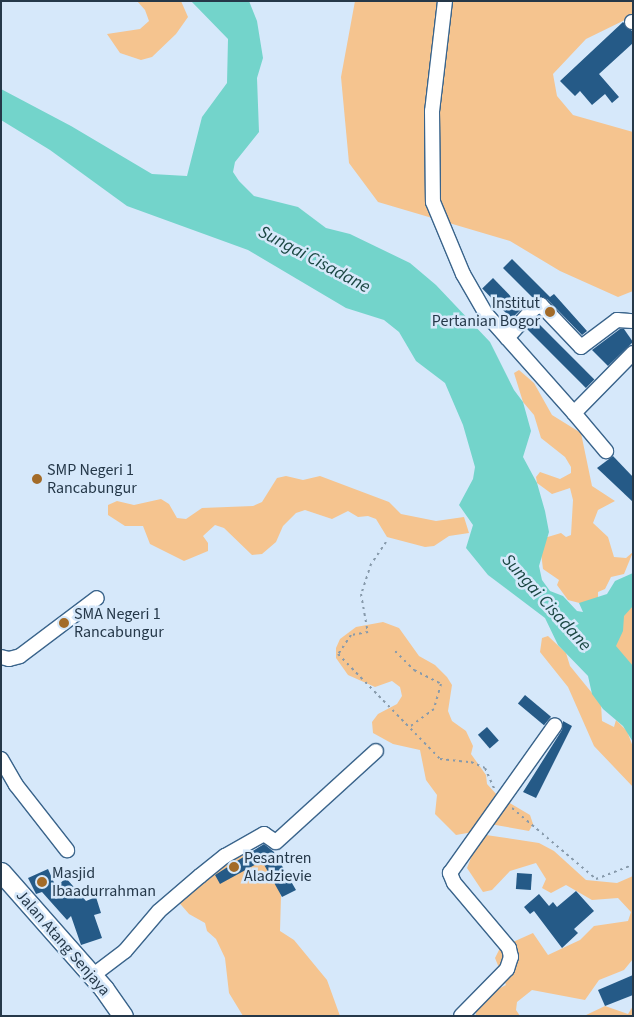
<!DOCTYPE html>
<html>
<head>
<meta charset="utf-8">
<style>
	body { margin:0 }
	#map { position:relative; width:634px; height:1017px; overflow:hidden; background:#d6e8fa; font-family:"Source Sans 3",sans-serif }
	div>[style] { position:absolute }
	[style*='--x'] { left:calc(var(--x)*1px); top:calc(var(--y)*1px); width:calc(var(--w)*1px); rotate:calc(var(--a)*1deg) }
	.green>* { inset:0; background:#f5c48f }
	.water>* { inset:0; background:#73d4cb }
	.building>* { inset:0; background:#255a87; transform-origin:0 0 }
	.path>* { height:2px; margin-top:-1px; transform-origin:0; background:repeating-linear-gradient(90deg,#879aab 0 2.5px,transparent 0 6.5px) }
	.roads { filter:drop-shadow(1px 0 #3a648b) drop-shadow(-1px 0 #3a648b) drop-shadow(0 1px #3a648b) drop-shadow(0 -1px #3a648b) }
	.minor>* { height:14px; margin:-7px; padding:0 7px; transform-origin:7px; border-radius:7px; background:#fff }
	.major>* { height:19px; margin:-9.5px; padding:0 9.5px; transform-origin:9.5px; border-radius:9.5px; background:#fff }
	.dots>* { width:14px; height:14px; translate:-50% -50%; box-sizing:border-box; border:2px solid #d6e8fa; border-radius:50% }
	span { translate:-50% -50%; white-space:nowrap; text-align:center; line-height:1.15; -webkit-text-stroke:5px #d6e8fa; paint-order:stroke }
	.poi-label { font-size:16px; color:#253849 }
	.right { translate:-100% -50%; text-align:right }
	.left { translate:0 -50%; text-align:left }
	.street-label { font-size:16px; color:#253849 }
	.water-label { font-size:18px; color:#1b4743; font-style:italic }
	.frame { position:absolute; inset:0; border:2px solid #253849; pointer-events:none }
</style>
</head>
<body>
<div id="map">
	<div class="green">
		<i style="clip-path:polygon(137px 1px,181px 1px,188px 17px,176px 34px,152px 57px,141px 60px,120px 53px,107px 34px,140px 29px,149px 21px,145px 10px)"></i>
		<i style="clip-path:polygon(355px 1px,633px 1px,633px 16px,586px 39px,553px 74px,557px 96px,573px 115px,633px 132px,633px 291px,618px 297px,560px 271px,510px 241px,378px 202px,349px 163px,341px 77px)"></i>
		<i style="clip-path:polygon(519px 370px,534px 383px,552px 415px,581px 433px,592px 486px,615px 501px,598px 510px,593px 523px,608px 537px,614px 557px,626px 558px,633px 552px,624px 574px,611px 577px,605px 589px,598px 592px,598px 598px,587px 605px,568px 600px,557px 585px,559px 580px,543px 569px,541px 553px,537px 548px,541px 539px,561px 533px,566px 537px,571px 535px,573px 500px,570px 488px,552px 494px,537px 483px,536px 477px,540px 472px,560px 479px,571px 473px,571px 467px,565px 457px,541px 438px,534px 415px,523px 402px,514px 373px)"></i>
		<i style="clip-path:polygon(286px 476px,303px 480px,320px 476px,389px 502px,401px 514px,436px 521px,464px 517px,469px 533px,449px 536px,434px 546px,425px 547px,387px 537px,376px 519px,368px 516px,358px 517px,348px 511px,332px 519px,305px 510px,296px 513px,283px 526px,276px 542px,262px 554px,252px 555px,224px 528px,215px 525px,203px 536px,208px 543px,208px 551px,184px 561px,150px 544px,143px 526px,125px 526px,108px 515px,108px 505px,117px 501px,134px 505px,161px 499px,169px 504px,177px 518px,186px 519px,202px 508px,253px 506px,262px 502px,277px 478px)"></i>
		<i style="clip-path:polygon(633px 600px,633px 670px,618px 655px,614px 641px,619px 614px)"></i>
		<i style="clip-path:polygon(383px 622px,399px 628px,419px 656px,435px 665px,447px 677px,452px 685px,448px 711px,452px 721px,466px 731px,473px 746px,471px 754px,486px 775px,487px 784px,498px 796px,530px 815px,533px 824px,529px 831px,484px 823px,475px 824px,473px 832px,456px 835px,435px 814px,437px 795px,426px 780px,420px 750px,393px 744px,373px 733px,372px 722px,378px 714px,397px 704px,402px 696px,400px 687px,392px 681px,375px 687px,348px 675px,336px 658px,336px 648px,340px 639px,356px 627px)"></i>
		<i style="clip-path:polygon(548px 636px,566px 653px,570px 666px,601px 704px,602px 721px,614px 727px,616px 720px,627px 731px,633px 747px,633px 787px,594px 746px,568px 687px,540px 652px,542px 638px)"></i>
		<i style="clip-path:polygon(486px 835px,539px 843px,554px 851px,586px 880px,617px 883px,633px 876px,633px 959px,624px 970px,599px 980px,585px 1000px,532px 990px,517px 1002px,516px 1010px,520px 1016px,476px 1016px,475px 1001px,506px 985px,495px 958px,500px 948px,533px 933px,548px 955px,580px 940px,594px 926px,628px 921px,631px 912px,618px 898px,592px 900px,566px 885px,551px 893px,542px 888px,546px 879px,536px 863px,510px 871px,492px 890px,483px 892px,467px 868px,478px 840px)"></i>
		<i style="clip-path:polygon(235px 853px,269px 862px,281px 896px,280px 931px,294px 940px,327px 980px,340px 1016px,243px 1016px,229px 993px,225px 958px,216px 939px,207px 931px,205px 923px,189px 914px,176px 899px)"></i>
		<i style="clip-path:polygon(605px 1006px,628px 1014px,633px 1006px,633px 1016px,584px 1016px)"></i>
	</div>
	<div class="water">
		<i style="clip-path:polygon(191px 1px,249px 1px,257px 21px,263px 58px,257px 78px,259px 132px,235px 162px,233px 172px,239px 181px,254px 196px,298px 207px,326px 228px,350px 234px,410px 263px,436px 285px,490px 342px,514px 390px,523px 402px,531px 431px,523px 457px,537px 483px,545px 511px,549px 532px,539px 566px,542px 580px,550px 591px,563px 596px,577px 611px,583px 612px,579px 603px,607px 594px,615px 581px,633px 573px,633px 606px,624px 616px,623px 631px,616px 646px,633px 666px,633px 742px,623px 726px,603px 709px,592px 694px,588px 676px,558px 645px,545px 618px,488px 575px,466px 548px,473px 525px,459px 505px,473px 479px,475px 467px,463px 425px,445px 383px,416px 361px,399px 332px,384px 320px,346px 308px,248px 250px,127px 206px,50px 150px,1px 120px,1px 89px,71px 126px,152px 174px,187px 176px,202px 117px,227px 83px,228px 39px)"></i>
	</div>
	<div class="building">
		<i style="clip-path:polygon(623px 22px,633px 32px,633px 43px,599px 74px,619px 97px,612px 103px,605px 94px,592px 105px,580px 91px,575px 96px,560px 81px)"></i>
		<i style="clip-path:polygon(512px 259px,550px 297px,554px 294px,587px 331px,582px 335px,547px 299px,534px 299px,503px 268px)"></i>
		<i style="left:493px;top:278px;width:42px;height:15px;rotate:46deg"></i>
		<i style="left:535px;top:320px;width:84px;height:12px;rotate:45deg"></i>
		<i style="clip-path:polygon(620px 329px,624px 329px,633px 342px,608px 366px,592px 350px)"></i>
		<i style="clip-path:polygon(613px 456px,633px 477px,633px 502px,597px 468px)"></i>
		<i style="left:525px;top:695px;width:34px;height:11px;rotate:40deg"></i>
		<i style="clip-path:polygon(563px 721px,572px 726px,536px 798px,523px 792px,562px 730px)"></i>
		<i style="left:487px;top:727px;width:18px;height:12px;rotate:49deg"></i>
		<i style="clip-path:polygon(264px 844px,274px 852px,296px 890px,282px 897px,262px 861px,220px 884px,215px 875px)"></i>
		<i style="clip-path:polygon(48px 869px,56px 887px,66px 878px,86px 901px,96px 897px,101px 913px,94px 915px,102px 938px,81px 945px,71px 916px,67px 920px,42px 892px,36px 894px,28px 878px)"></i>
		<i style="left:517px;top:873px;width:15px;height:16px;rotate:4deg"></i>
		<i style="clip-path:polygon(576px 891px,594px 911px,574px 929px,578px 933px,562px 948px,534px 911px,530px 914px,524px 907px,539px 894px,549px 906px,553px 902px,557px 907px)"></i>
		<i style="clip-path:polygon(633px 975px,633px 995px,605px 1006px,598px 990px)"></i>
	</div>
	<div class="path">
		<i style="--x:386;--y:542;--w:27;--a:124"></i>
		<i style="--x:371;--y:564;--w:32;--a:108"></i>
		<i style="--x:361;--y:594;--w:39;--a:80"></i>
		<i style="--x:368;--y:632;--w:17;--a:170"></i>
		<i style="--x:351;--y:635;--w:23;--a:124"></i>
		<i style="--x:338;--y:654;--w:146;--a:45.8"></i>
		<i style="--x:440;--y:759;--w:31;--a:6"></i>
		<i style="--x:471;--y:762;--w:15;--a:23"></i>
		<i style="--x:485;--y:768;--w:24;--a:66"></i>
		<i style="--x:395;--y:651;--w:27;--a:45"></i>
		<i style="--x:414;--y:670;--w:30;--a:27"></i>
		<i style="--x:441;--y:684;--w:26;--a:106"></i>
		<i style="--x:434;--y:709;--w:31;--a:144"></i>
		<i style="--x:512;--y:808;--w:110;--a:40.2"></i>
		<i style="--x:596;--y:879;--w:40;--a:-21"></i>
	</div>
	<div class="roads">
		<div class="minor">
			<i style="--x:445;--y:1;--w:111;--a:96.7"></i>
			<i style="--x:432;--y:111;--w:91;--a:89.4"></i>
			<i style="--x:433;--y:202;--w:78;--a:67.4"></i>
			<i style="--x:463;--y:274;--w:46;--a:60.1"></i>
			<i style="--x:486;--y:314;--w:132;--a:48.4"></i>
			<i style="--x:574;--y:413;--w:84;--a:-45.5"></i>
			<i style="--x:632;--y:22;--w:1;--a:0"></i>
			<i style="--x:507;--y:338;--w:39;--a:-48"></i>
			<i style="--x:533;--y:309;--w:9;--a:-27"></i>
			<i style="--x:541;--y:305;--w:58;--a:46.4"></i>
			<i style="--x:581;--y:347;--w:45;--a:-36.9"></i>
			<i style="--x:617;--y:320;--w:16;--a:4"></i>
			<i style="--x:574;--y:413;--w:50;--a:49.9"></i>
			<i style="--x:1;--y:657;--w:8;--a:14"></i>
			<i style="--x:9;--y:659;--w:11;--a:-15"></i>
			<i style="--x:20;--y:656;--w:96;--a:-37"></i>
			<i style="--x:1;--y:759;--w:30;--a:60"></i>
			<i style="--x:16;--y:785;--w:83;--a:51.9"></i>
			<i style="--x:92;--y:976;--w:41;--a:-37.1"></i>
			<i style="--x:125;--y:951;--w:52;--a:-49.6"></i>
			<i style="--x:159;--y:911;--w:54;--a:-40.5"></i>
			<i style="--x:200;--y:876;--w:32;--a:-39"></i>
			<i style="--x:225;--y:856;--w:45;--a:-29.4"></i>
			<i style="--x:264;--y:834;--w:14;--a:34"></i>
			<i style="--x:276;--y:842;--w:135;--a:-42.3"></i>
			<i style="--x:461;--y:1016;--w:66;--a:-45.6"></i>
			<i style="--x:507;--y:969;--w:13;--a:-72"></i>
			<i style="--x:511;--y:957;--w:9;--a:-103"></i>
			<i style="--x:509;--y:948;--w:85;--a:-130.2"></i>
			<i style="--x:454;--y:883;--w:11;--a:-112"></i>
			<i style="--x:450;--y:873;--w:181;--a:-54.6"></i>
		</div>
		<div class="major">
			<i style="--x:1;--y:872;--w:156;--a:48.6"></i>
			<i style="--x:104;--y:989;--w:33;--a:55"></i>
		</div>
	</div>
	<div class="dots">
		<i style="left:550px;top:312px;background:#a36b28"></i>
		<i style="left:37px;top:479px;background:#a36b28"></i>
		<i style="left:64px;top:623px;background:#a36b28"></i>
		<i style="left:234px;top:867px;background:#a36b28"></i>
		<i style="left:42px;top:882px;background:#a36b28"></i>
	</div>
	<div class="poi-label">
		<span class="right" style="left:540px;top:312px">Institut<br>Pertanian Bogor</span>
		<span class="left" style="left:47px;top:479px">SMP Negeri 1<br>Rancabungur</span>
		<span class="left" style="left:74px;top:623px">SMA Negeri 1<br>Rancabungur</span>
		<span class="left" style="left:244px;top:867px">Pesantren<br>Aladzievie</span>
		<span class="left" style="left:52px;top:882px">Masjid<br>Ibaadurrahman</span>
	</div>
	<div class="street-label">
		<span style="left:63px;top:943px;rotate:49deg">Jalan Atang Senjaya</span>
	</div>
	<div class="water-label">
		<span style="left:314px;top:260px;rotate:28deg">Sungai Cisadane</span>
		<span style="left:546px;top:603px;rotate:48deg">Sungai Cisadane</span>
	</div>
	<div class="frame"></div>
</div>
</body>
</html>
